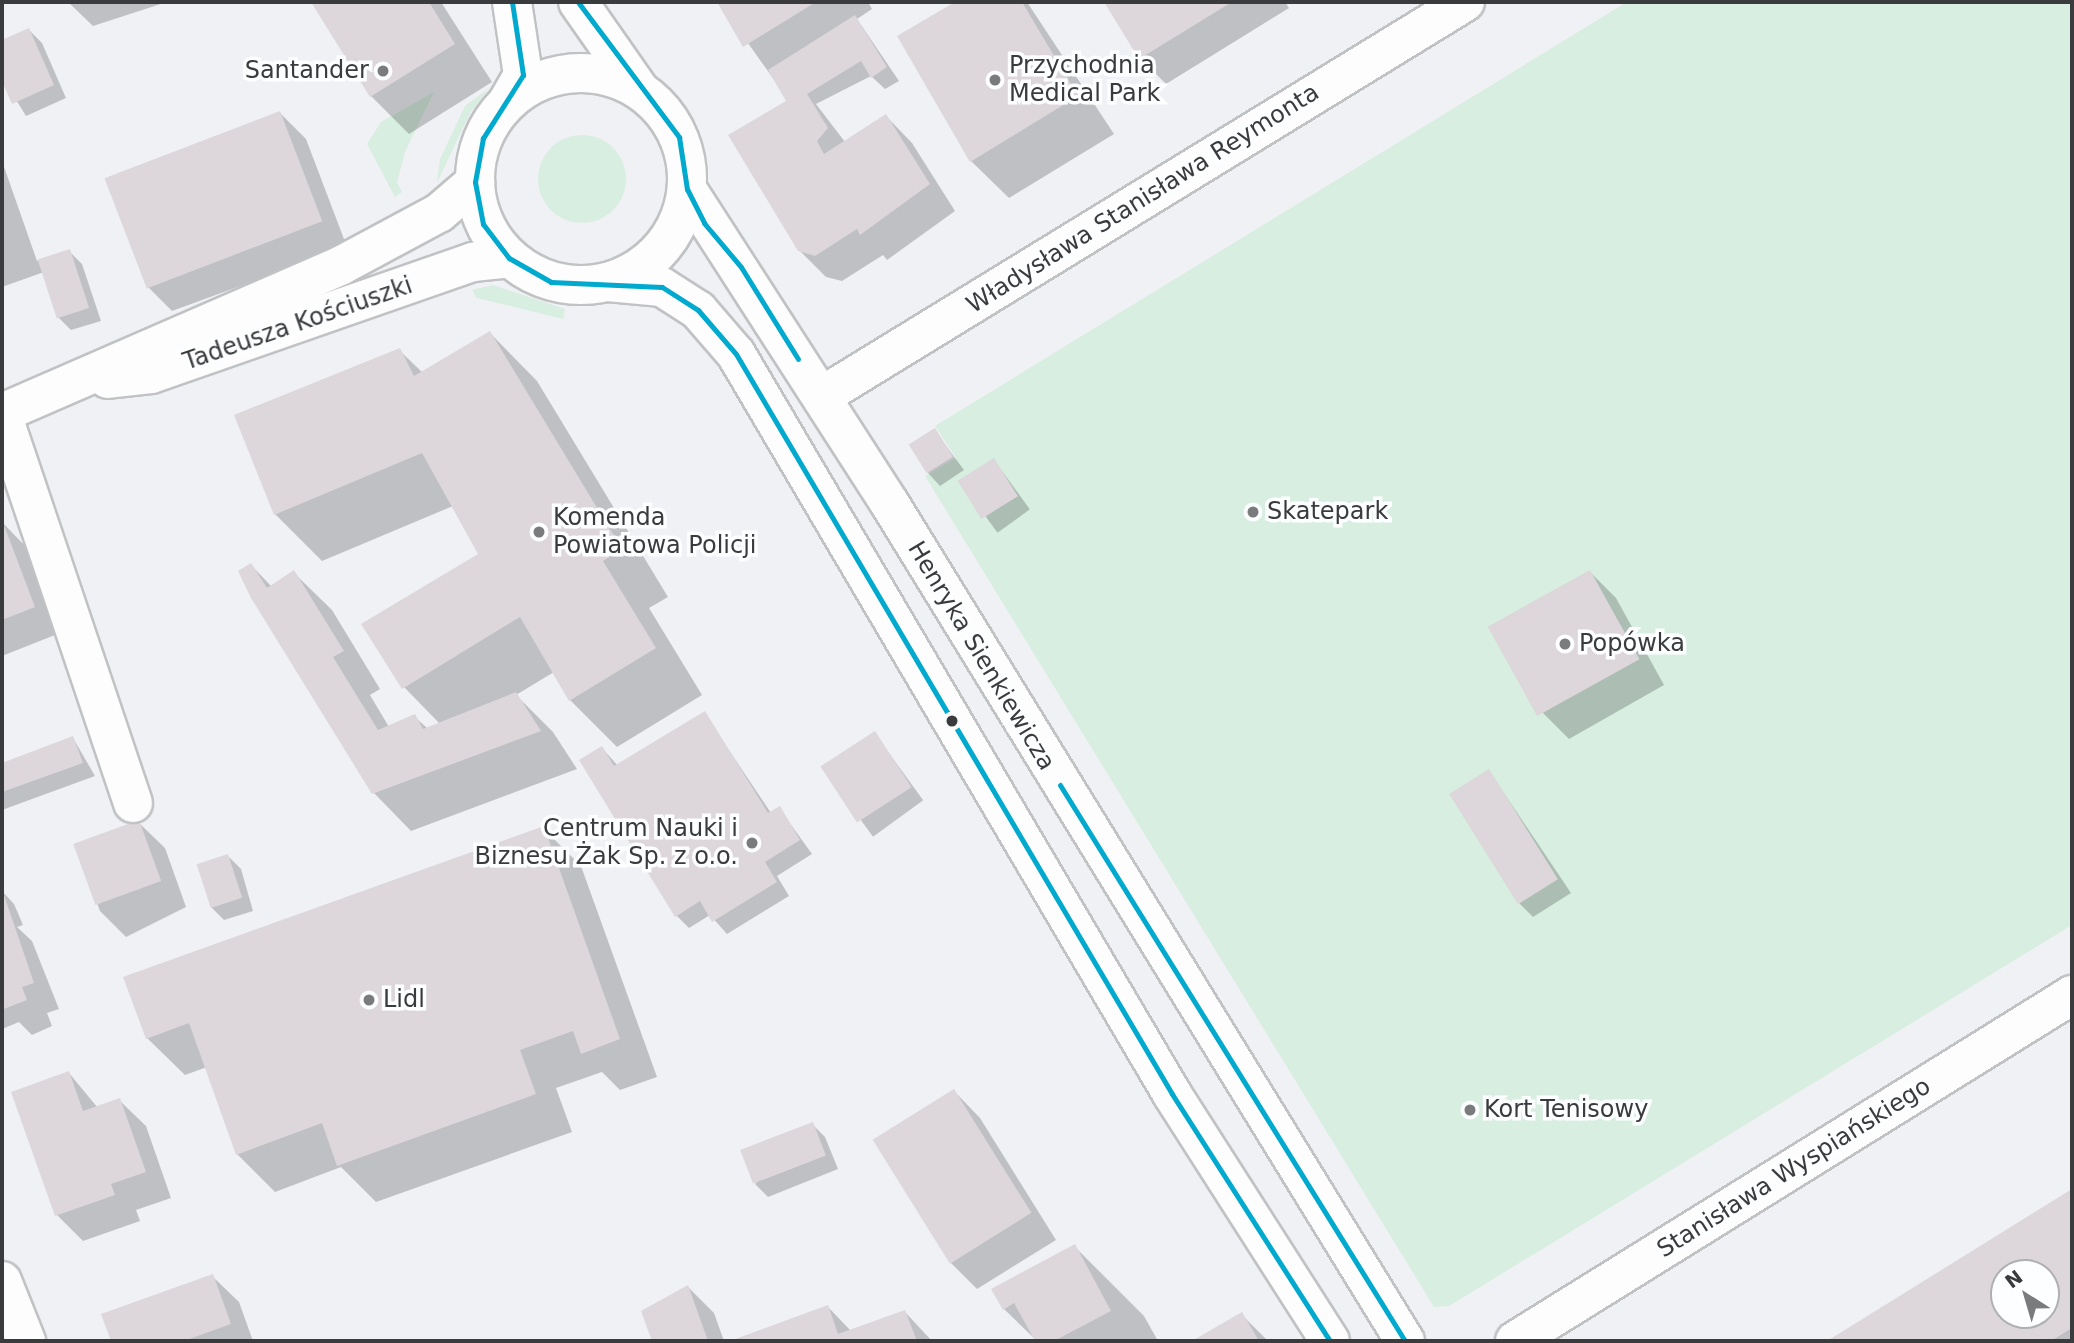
<!DOCTYPE html>
<html>
<head>
<meta charset="utf-8">
<style>
	body { margin:0 }
	#map { position:relative; width:2074px; height:1343px; overflow:hidden; background:#eff1f4; font-family:"DejaVu Sans",sans-serif }
	div>[style] { position:absolute }
	[style*='--x'] { left:calc(var(--x)*1px); top:calc(var(--y)*1px); width:calc(var(--w)*1px); rotate:calc(var(--a)*1deg) }
	.green>* { inset:0; background:#d8eee0 }
	.round { border-radius:50% }
	.shadow>* { inset:0; background:#0003; transform-origin:0 0 }
	.building>* { inset:0; background:#ddd6da; transform-origin:0 0 }
	.roads { filter:drop-shadow(2px 0 #c0c2c4) drop-shadow(-2px 0 #c0c2c4) drop-shadow(0 2px #c0c2c4) drop-shadow(0 -2px #c0c2c4) }
	.minor>* { height:38px; margin:-19px; padding:0 19px; transform-origin:19px; border-radius:19px; background:#fdfdfd }
	.minor>.ring { margin:-19px; padding:0; box-sizing:content-box; background:none; border:38px solid #fdfdfd; border-radius:50% }
	.bus-1>* { height:5px; margin:-2.5px; padding:0 2.5px; transform-origin:2.5px; border-radius:2.5px; background:#00a9ce }
	.dots>* { width:19px; height:19px; translate:-50% -50%; box-sizing:border-box; border:4px solid #fdfeff; border-radius:50% }
	span { translate:-50% -50%; white-space:nowrap; text-align:center; line-height:1.15; -webkit-text-stroke:7px #fdfeff; paint-order:stroke }
	.poi-label { font-size:24px; color:#393b3d }
	.left { translate:0 -50%; text-align:left }
	.right { translate:-100% -50%; text-align:right }
	.street-label { font-size:24px; color:#393b3d }
	.frame { position:absolute; inset:0; border:4px solid #393b3d; pointer-events:none }
	.north { position:absolute; left:1990px; top:1259px; width:70px; height:70px; box-sizing:border-box; background:#fdfeff; border:2px solid #afb0b1; border-radius:50%; rotate:323deg; font-size:19px; font-weight:700; line-height:28px; text-align:center; color:#393b3d }
	.north::after { content:''; display:block; margin:auto; width:24px; height:32px; background:#797b7d; clip-path:polygon(50% 0,100% 100%,50% 72%,0 100%) }
</style>
</head>
<body>
<div id="map">
	<div class="green">
		<i style="clip-path:polygon(1627px 2px,2072px 2px,2072px 925px,1449px 1306px,1434px 1307px,925px 476px,956px 458px,935px 426px)"></i>
		<i style="clip-path:polygon(489px 88px,470px 113px,437px 183px,440px 159px,465px 106px)"></i>
		<i style="clip-path:polygon(434px 92px,405px 152px,397px 182px,402px 192px,395px 197px,367px 144px,381px 122px)"></i>
		<i class="round" style="left:538px;top:135px;width:88px;height:88px"></i>
		<i style="clip-path:polygon(493px 285px,565px 309px,563px 319px,477px 298px,472px 290px)"></i>
	</div>
	<div class="shadow">
		<i style="clip-path:polygon(68px 2px,167px 2px,93px 26px)"></i>
		<i style="clip-path:polygon(313px 2px,441px 2px,492px 82px,409px 134px,371px 96px)"></i>
		<i style="clip-path:polygon(719px 2px,868px 2px,872px 9px,857px 19px,899px 81px,885px 89px,871px 76px,816px 104px,845px 142px,886px 116px,912px 143px,955px 211px,887px 260px,883px 255px,842px 281px,826px 277px,799px 250px,789px 101px)"></i>
		<i style="clip-path:polygon(958px 2px,1027px 2px,1114px 134px,1009px 198px,971px 161px,900px 37px)"></i>
		<i style="clip-path:polygon(1106px 2px,1285px 2px,1289px 8px,1166px 84px,1140px 58px)"></i>
		<i style="clip-path:polygon(29px 30px,42px 43px,66px 98px,26px 116px,2px 77px,2px 42px)"></i>
		<i style="clip-path:polygon(280px 113px,306px 139px,347px 247px,172px 311px,146px 285px)"></i>
		<i style="clip-path:polygon(2px 161px,37px 261px,69px 251px,82px 264px,101px 321px,71px 330px,58px 317px,44px 272px,2px 287px)"></i>
		<i style="clip-path:polygon(490px 333px,537px 381px,668px 597px,649px 608px,702px 695px,617px 747px,570px 700px,554px 672px,516px 695px,553px 732px,577px 769px,411px 831px,374px 793px,251px 565px,272px 587px,294px 573px,332px 610px,380px 689px,370px 695px,389px 727px,414px 716px,428px 729px,440px 724px,404px 687px,480px 555px,453px 506px,322px 561px,275px 514px,399px 350px,423px 373px)"></i>
		<i style="clip-path:polygon(935px 431px,964px 470px,940px 486px,928px 473px)"></i>
		<i style="left:994px;top:460px;width:61px;height:40px;rotate:54deg"></i>
		<i style="clip-path:polygon(2px 522px,28px 549px,60px 633px,2px 656px)"></i>
		<i style="clip-path:polygon(1590px 572px,1616px 598px,1664px 685px,1569px 739px,1543px 713px)"></i>
		<i style="clip-path:polygon(704px 713px,771px 813px,779px 808px,812px 854px,777px 876px,789px 896px,727px 934px,710px 915px,689px 928px,676px 915px,602px 748px,618px 766px)"></i>
		<i style="left:875px;top:734px;width:82px;height:62px;rotate:54deg"></i>
		<i style="clip-path:polygon(73px 738px,95px 776px,2px 810px,2px 765px)"></i>
		<i style="clip-path:polygon(1489px 771px,1571px 893px,1533px 917px,1520px 904px)"></i>
		<i style="clip-path:polygon(138px 822px,165px 848px,186px 907px,126px 937px,100px 911px,76px 845px)"></i>
		<i style="clip-path:polygon(543px 828px,581px 866px,657px 1077px,620px 1090px,602px 1072px,556px 1088px,572px 1132px,376px 1202px,341px 1167px,275px 1192px,237px 1154px,207px 1067px,185px 1075px,147px 1038px)"></i>
		<i style="clip-path:polygon(228px 856px,241px 869px,253px 911px,224px 920px,211px 907px)"></i>
		<i style="clip-path:polygon(2px 891px,14px 904px,23px 925px,17px 927px,32px 941px,59px 1009px,47px 1013px,52px 1026px,32px 1035px,19px 1022px,2px 1029px)"></i>
		<i style="clip-path:polygon(69px 1073px,98px 1108px,119px 1100px,146px 1126px,171px 1198px,136px 1210px,140px 1221px,83px 1241px,57px 1215px)"></i>
		<i style="clip-path:polygon(954px 1091px,980px 1118px,1056px 1240px,977px 1289px,951px 1263px)"></i>
		<i style="clip-path:polygon(812px 1124px,825px 1137px,838px 1169px,768px 1197px,755px 1184px)"></i>
		<i style="clip-path:polygon(evenodd,2072px 1191px,2072px 1341px,1830px 1341px,2072px 1191px,2004px 1273px,2046px 1273px,2046px 1315px,2004px 1315px,2004px 1273px)"></i>
		<i style="clip-path:polygon(1074px 1246px,1144px 1316px,1158px 1341px,1037px 1341px,1004px 1309px)"></i>
		<i style="clip-path:polygon(212px 1276px,239px 1302px,253px 1341px,113px 1341px,103px 1315px)"></i>
		<i style="clip-path:polygon(688px 1287px,714px 1313px,724px 1341px,654px 1341px,643px 1312px)"></i>
		<i style="clip-path:polygon(828px 1307px,851px 1331px,905px 1312px,932px 1341px,734px 1341px)"></i>
		<i style="clip-path:polygon(1241px 1314px,1268px 1341px,1195px 1341px)"></i>
	</div>
	<div class="building">
		<i style="clip-path:polygon(311px 2px,429px 2px,455px 44px,370px 97px)"></i>
		<i style="clip-path:polygon(717px 2px,816px 2px,743px 47px)"></i>
		<i style="clip-path:polygon(955px 2px,1022px 2px,1078px 96px,970px 162px,897px 36px)"></i>
		<i style="clip-path:polygon(1104px 2px,1232px 2px,1139px 59px)"></i>
		<i style="clip-path:polygon(855px 15px,887px 67px,871px 78px,861px 61px,807px 94px,828px 128px,817px 141px,824px 154px,886px 114px,930px 184px,860px 235px,857px 229px,815px 256px,798px 251px,728px 135px,786px 101px,768px 70px)"></i>
		<i style="clip-path:polygon(29px 28px,54px 85px,12px 104px,2px 81px,2px 40px)"></i>
		<i style="left:280px;top:111px;width:118px;height:188px;rotate:69deg"></i>
		<i style="left:70px;top:249px;width:62px;height:34px;rotate:72deg"></i>
		<i style="clip-path:polygon(490px 331px,622px 549px,603px 561px,656px 648px,569px 701px,520px 617px,402px 689px,361px 624px,478px 554px,422px 453px,274px 515px,234px 415px,400px 348px,414px 376px)"></i>
		<i style="left:935px;top:428px;width:34px;height:31px;rotate:58deg"></i>
		<i style="left:994px;top:458px;width:45px;height:43px;rotate:58deg"></i>
		<i style="clip-path:polygon(2px 520px,35px 607px,2px 620px)"></i>
		<i style="clip-path:polygon(251px 563px,267px 588px,294px 570px,344px 651px,333px 657px,378px 730px,415px 714px,423px 729px,516px 692px,541px 731px,372px 794px,251px 598px,238px 571px)"></i>
		<i style="left:1590px;top:570px;width:102px;height:117px;rotate:61deg"></i>
		<i style="clip-path:polygon(705px 711px,768px 813px,780px 806px,800px 840px,765px 862px,777px 882px,712px 922px,700px 901px,675px 917px,579px 760px,602px 746px,614px 766px)"></i>
		<i style="left:875px;top:731px;width:67px;height:65px;rotate:57deg"></i>
		<i style="clip-path:polygon(73px 736px,83px 763px,2px 792px,2px 763px)"></i>
		<i style="left:1489px;top:769px;width:130px;height:47px;rotate:58deg"></i>
		<i style="left:139px;top:820px;width:65px;height:70px;rotate:70deg"></i>
		<i style="clip-path:polygon(544px 826px,620px 1039px,581px 1054px,573px 1031px,520px 1050px,536px 1094px,337px 1166px,322px 1123px,236px 1155px,189px 1023px,146px 1039px,123px 977px)"></i>
		<i style="left:228px;top:854px;width:46px;height:33px;rotate:72deg"></i>
		<i style="clip-path:polygon(2px 889px,34px 983px,22px 987px,27px 1000px,4px 1009px)"></i>
		<i style="clip-path:polygon(69px 1071px,83px 1111px,120px 1098px,146px 1172px,111px 1184px,115px 1195px,55px 1216px,11px 1092px)"></i>
		<i style="left:954px;top:1089px;width:146px;height:96px;rotate:58deg"></i>
		<i style="left:813px;top:1122px;width:36px;height:78px;rotate:69deg"></i>
		<i style="clip-path:polygon(evenodd,2072px 1189px,2072px 1328px,2051px 1341px,1827px 1341px,2072px 1189px,2004px 1273px,2046px 1273px,2046px 1315px,2004px 1315px,2004px 1273px)"></i>
		<i style="clip-path:polygon(1075px 1244px,1111px 1311px,1054px 1341px,1035px 1341px,1014px 1303px,1003px 1310px,991px 1289px)"></i>
		<i style="clip-path:polygon(213px 1274px,231px 1324px,184px 1341px,111px 1341px,101px 1314px)"></i>
		<i style="clip-path:polygon(688px 1285px,708px 1341px,652px 1341px,641px 1311px)"></i>
		<i style="clip-path:polygon(828px 1305px,838px 1334px,905px 1310px,917px 1341px,730px 1341px)"></i>
		<i style="clip-path:polygon(1242px 1312px,1259px 1341px,1192px 1341px)"></i>
	</div>
	<div class="roads">
		<div class="minor">
			<i style="--x:578;--y:2;--w:106;--a:55"></i>
			<i class="ring" style="left:475px;top:73px;width:174px;height:174px"></i>
			<i style="--x:508;--y:101;--w:30;--a:-60"></i>
			<i style="--x:523;--y:75;--w:74;--a:-98.6"></i>
			<i style="--x:687;--y:189;--w:375;--a:57.2"></i>
			<i style="--x:890;--y:504;--w:983;--a:58.4"></i>
			<i style="--x:608;--y:282;--w:54;--a:5.3"></i>
			<i style="--x:662;--y:287;--w:43;--a:32.6"></i>
			<i style="--x:698;--y:310;--w:58;--a:49.2"></i>
			<i style="--x:736;--y:354;--w:859;--a:59.49"></i>
			<i style="--x:1172;--y:1094;--w:293;--a:57.4"></i>
			<i style="--x:108;--y:379;--w:43;--a:-6.6"></i>
			<i style="--x:151;--y:374;--w:341;--a:-19.2"></i>
			<i style="--x:473;--y:262;--w:36;--a:-6"></i>
			<i style="--x:822;--y:396;--w:754;--a:-31.5"></i>
			<i style="--x:133;--y:803;--w:411;--a:-108.6"></i>
			<i style="--x:2;--y:413;--w:369;--a:-23.5"></i>
			<i style="--x:340;--y:266;--w:112;--a:-28.2"></i>
			<i style="--x:439;--y:213;--w:48;--a:-40.7"></i>
			<i style="--x:2;--y:1281;--w:65;--a:68.2"></i>
			<i style="--x:1515;--y:1341;--w:656;--a:-31.85"></i>
		</div>
	</div>
	<div class="bus-1">
		<i style="--x:512;--y:2;--w:74;--a:81.4"></i>
		<i style="--x:523;--y:75;--w:75;--a:122.4"></i>
		<i style="--x:483;--y:138;--w:45;--a:100.3"></i>
		<i style="--x:475;--y:182;--w:43;--a:79.2"></i>
		<i style="--x:483;--y:224;--w:43;--a:52.6"></i>
		<i style="--x:509;--y:258;--w:48;--a:29.7"></i>
		<i style="--x:551;--y:282;--w:111;--a:2.6"></i>
		<i style="--x:662;--y:287;--w:43;--a:32.6"></i>
		<i style="--x:698;--y:310;--w:58;--a:49.2"></i>
		<i style="--x:736;--y:354;--w:859;--a:59.49"></i>
		<i style="--x:1172;--y:1094;--w:293;--a:57.4"></i>
		<i style="--x:578;--y:2;--w:169;--a:53.2"></i>
		<i style="--x:679;--y:137;--w:53;--a:81.3"></i>
		<i style="--x:687;--y:189;--w:38;--a:63"></i>
		<i style="--x:704;--y:223;--w:57;--a:49.9"></i>
		<i style="--x:741;--y:267;--w:108;--a:58.2"></i>
		<i style="--x:1060;--y:785;--w:654;--a:58.18"></i>
	</div>
	<div class="dots">
		<i style="left:383px;top:71px;background:#797b7d"></i>
		<i style="left:995px;top:80px;background:#797b7d"></i>
		<i style="left:1253px;top:512px;background:#797b7d"></i>
		<i style="left:539px;top:532px;background:#797b7d"></i>
		<i style="left:1565px;top:644px;background:#797b7d"></i>
		<i style="left:952px;top:721px;background:#393b3d"></i>
		<i style="left:752px;top:843px;background:#797b7d"></i>
		<i style="left:369px;top:1000px;background:#797b7d"></i>
		<i style="left:1470px;top:1110px;background:#797b7d"></i>
	</div>
	<div class="poi-label">
		<span class="left" style="left:1009px;top:80px">Przychodnia<br>Medical Park</span>
		<span class="right" style="left:369px;top:71px">Santander</span>
		<span class="left" style="left:1267px;top:512px">Skatepark</span>
		<span class="left" style="left:553px;top:532px">Komenda<br>Powiatowa Policji</span>
		<span class="left" style="left:1579px;top:644px">Popówka</span>
		<span class="right" style="left:738px;top:843px">Centrum Nauki i<br>Biznesu Żak Sp. z o.o.</span>
		<span class="left" style="left:383px;top:1000px">Lidl</span>
		<span class="left" style="left:1484px;top:1110px">Kort Tenisowy</span>
	</div>
	<div class="street-label">
		<span style="left:1143px;top:199px;rotate:-32deg">Władysława Stanisława Reymonta</span>
		<span style="left:298px;top:324px;rotate:-19deg">Tadeusza Kościuszki</span>
		<span style="left:981px;top:656px;rotate:59deg">Henryka Sienkiewicza</span>
		<span style="left:1794px;top:1168px;rotate:-32deg">Stanisława Wyspiańskiego</span>
	</div>
	<div class="frame"></div>
	<div class="north">N</div>
</div>
</body>
</html>
